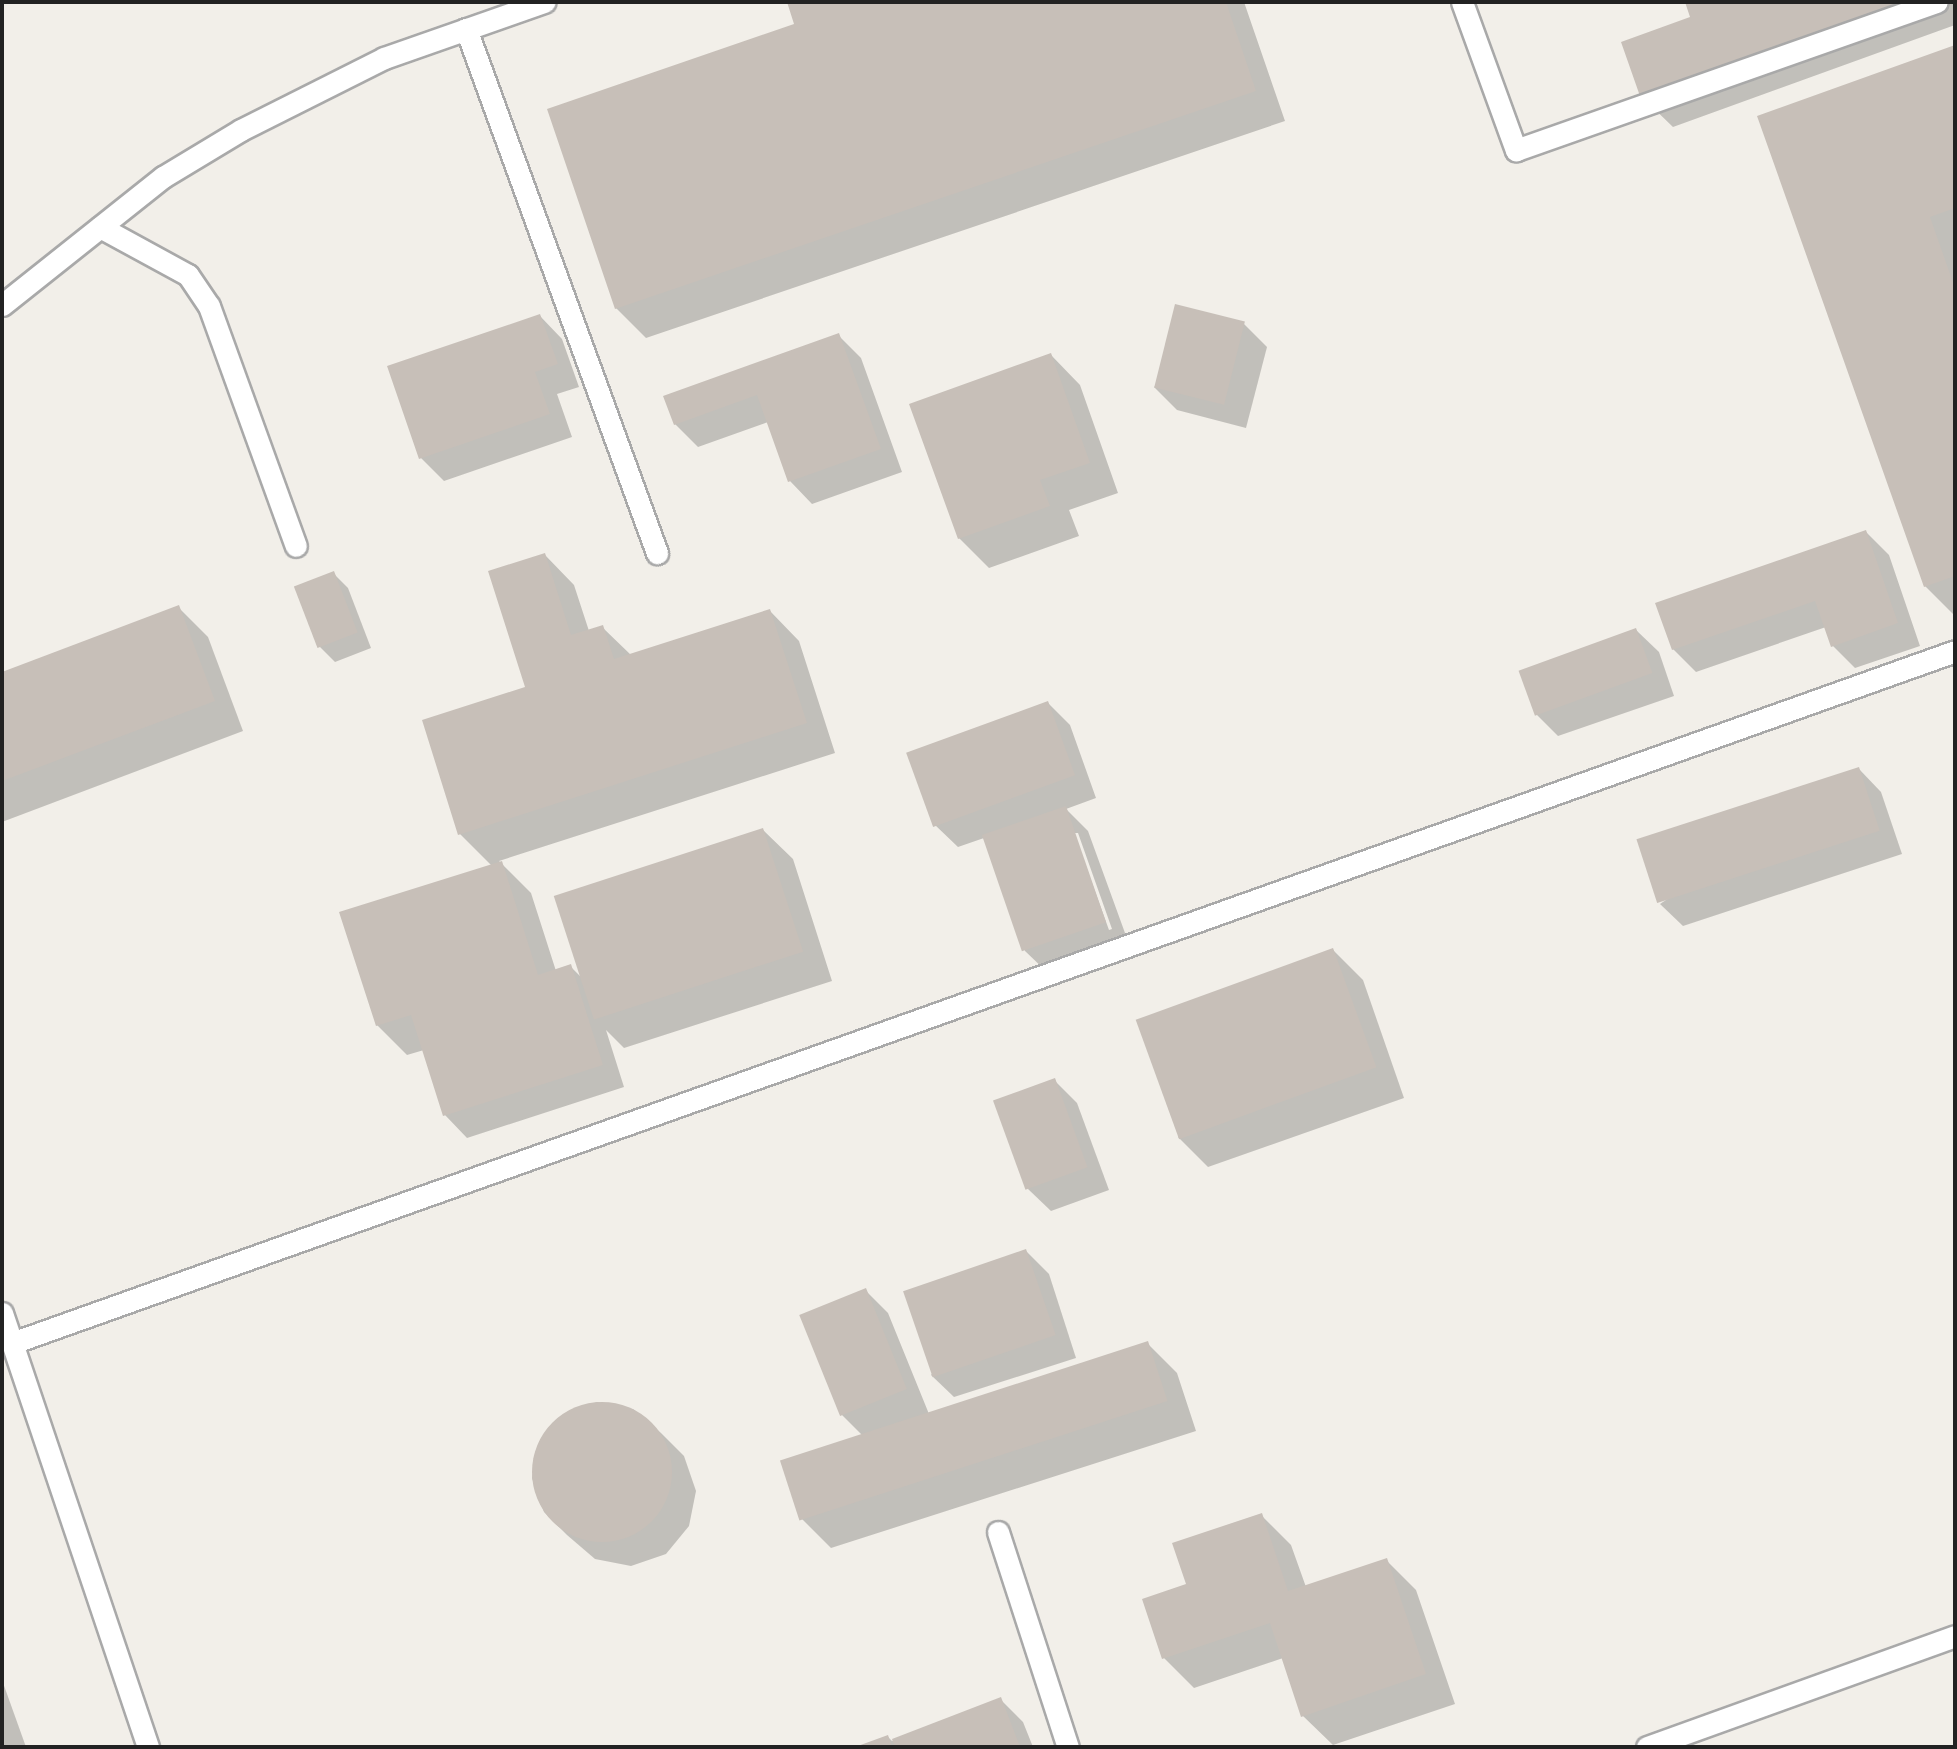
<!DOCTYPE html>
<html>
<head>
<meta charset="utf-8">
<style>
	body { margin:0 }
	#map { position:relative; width:1957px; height:1749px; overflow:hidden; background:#f2efe9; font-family:"Space Grotesk",sans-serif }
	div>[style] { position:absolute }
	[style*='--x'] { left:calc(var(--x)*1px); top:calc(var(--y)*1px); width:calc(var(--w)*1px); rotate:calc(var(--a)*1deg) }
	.shadow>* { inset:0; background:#0003 }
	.building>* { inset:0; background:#c7bfb8; transform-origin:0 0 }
	.round { border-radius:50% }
	.roads { filter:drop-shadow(2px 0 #a9a9a9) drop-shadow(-2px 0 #a9a9a9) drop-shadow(0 2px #a9a9a9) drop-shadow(0 -2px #a9a9a9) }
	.service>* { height:21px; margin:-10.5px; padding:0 10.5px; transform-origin:10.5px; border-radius:10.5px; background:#fff }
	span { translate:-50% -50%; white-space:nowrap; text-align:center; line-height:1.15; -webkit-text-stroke:7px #fff; paint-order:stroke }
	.frame { position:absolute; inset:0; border:4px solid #222; pointer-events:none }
</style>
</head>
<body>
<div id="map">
	<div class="shadow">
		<i style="clip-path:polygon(789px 2px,1244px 2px,1285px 121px,646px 338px,616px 308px,797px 26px)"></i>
		<i style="clip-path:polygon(1687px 2px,1955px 2px,1955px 25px,1673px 127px,1643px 98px,1693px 18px)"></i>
		<i style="clip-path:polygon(1955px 47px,1955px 616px,1925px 586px,1759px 117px)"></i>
		<i style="clip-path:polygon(540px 316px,562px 339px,579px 387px,557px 394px,572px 437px,444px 481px,421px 458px,390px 367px)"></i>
		<i style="clip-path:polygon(1244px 324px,1267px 347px,1246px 428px,1177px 410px,1154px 387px)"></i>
		<i style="clip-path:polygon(838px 335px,861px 358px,902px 472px,812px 504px,790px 481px,768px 422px,698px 447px,675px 424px)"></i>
		<i style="clip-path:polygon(1051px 355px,1080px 385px,1118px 493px,1069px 510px,1079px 536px,989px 568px,959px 538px)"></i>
		<i style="clip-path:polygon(1866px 532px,1889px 555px,1920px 646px,1855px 668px,1833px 646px,1826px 627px,1696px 672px,1673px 649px)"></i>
		<i style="clip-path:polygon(545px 555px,574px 585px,589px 631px,602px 627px,631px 655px,770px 611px,799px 641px,835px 753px,499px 861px,531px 893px,556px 971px,570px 966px,581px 977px,763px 830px,793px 859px,832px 981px,624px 1048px,606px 1030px,624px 1087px,467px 1138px,445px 1115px,424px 1050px,407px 1055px,377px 1025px,492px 866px,460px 834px,528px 688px)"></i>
		<i style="clip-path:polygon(333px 573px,348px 588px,371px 648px,335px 662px,320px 647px)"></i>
		<i style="clip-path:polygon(178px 607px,208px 637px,243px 731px,2px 822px,2px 674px)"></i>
		<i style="clip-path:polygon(1636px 630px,1659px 652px,1674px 696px,1558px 736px,1535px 713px)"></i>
		<i style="clip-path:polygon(evenodd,1048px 703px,1070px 725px,1096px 798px,1066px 809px,1088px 831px,1129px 944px,1048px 973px,1025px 951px,984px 838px,958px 847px,935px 825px,1048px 703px,1074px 833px,1078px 833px,1112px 929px,1109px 930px,1074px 833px)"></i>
		<i style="clip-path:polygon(1859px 769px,1881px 792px,1902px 854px,1683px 926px,1660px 904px)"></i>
		<i style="clip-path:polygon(1333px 950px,1363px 980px,1404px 1098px,1208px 1167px,1178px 1137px)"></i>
		<i style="clip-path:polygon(1054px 1080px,1077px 1103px,1109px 1190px,1051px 1211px,1028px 1189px)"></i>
		<i style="clip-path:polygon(1026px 1251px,1049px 1274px,1076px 1358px,954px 1397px,931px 1375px)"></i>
		<i style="clip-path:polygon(865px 1290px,888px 1313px,929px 1414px,1147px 1343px,1177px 1373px,1196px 1431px,831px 1548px,801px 1518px,782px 1461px,862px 1435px,842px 1415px)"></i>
		<i style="clip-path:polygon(597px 1402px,633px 1409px,661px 1433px,684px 1456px,696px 1491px,689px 1526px,666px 1554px,631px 1566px,595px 1559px,567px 1535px,544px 1512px,532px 1478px,539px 1442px,563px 1415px)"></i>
		<i style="clip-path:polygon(1261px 1515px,1291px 1545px,1306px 1587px,1386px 1560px,1416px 1590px,1455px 1704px,1333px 1745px,1303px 1716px,1283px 1658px,1194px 1688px,1164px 1658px,1188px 1585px)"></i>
		<i style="clip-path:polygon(2px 1680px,26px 1747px,2px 1747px)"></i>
		<i style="clip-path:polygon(1001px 1700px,1023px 1722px,1033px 1747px,859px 1747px,888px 1737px,892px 1741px)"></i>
	</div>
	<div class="building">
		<i style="clip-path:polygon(787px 2px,1226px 2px,1256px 91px,615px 309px,547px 109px,794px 24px)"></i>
		<i style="clip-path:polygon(1685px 2px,1906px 2px,1641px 99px,1621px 42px,1690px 17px)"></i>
		<i style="clip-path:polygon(1955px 45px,1955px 208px,1930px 217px,1955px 288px,1955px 576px,1924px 587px,1757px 116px)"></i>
		<i style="left:1175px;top:304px;width:72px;height:86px;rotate:14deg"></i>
		<i style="clip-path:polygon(540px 314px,558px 364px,535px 372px,550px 414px,419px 459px,387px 366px)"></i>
		<i style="clip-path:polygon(839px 333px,881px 449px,788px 482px,757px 395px,674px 425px,663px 396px)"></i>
		<i style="clip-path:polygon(1051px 353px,1090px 463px,1040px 480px,1050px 506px,958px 539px,909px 404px)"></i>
		<i style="clip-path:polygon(1866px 530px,1898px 623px,1831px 647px,1815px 601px,1672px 650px,1655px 603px)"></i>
		<i style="clip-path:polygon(545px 553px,571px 635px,603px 625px,614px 659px,770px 609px,807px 723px,458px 835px,422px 720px,525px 687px,488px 571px)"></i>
		<i style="left:334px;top:571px;width:66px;height:43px;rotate:69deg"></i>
		<i style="clip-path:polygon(179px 605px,215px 701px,2px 781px,2px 672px)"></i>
		<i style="left:1636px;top:628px;width:48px;height:125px;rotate:70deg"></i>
		<i style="left:1048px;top:701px;width:79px;height:151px;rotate:70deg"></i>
		<i style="left:1859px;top:767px;width:67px;height:234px;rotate:72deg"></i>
		<i style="left:1066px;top:806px;width:123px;height:89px;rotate:71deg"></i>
		<i style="left:763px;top:828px;width:130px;height:220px;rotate:72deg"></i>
		<i style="clip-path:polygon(502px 861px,538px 975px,571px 964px,603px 1065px,443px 1116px,411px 1015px,376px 1026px,339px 912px)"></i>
		<i style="left:1333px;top:948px;width:127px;height:210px;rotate:70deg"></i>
		<i style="left:1055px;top:1078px;width:95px;height:66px;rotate:70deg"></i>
		<i style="left:1026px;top:1249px;width:91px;height:130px;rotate:71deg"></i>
		<i style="left:866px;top:1288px;width:109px;height:72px;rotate:68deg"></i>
		<i style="left:1148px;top:1341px;width:63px;height:387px;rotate:72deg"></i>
		<i class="round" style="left:532px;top:1402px;width:140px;height:140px"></i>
		<i style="clip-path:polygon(1262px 1513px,1288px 1591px,1387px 1558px,1426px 1674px,1301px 1717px,1270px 1623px,1162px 1659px,1142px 1599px,1186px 1584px,1172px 1543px)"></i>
		<i style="clip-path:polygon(1001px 1697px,1020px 1747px,895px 1747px,892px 1739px)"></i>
		<i style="clip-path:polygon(888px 1735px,892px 1747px,855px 1747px)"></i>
	</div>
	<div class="roads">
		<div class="service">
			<i style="--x:1462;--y:2;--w:158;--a:70"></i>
			<i style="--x:1516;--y:150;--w:446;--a:-19.4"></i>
			<i style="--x:466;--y:29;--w:558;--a:69.97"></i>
			<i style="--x:100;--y:227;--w:100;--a:28.6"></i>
			<i style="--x:188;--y:275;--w:37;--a:56"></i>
			<i style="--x:209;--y:306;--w:255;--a:70.1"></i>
			<i style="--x:2;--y:305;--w:206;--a:-38.5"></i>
			<i style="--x:163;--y:177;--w:91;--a:-31.1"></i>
			<i style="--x:241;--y:130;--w:160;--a:-26.7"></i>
			<i style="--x:384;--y:58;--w:170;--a:-19.3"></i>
			<i style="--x:2;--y:1313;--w:458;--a:71.4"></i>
			<i style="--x:12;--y:1343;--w:2063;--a:-19.6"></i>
			<i style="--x:998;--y:1532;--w:226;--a:72"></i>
			<i style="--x:1647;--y:1747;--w:327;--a:-19.8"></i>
		</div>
	</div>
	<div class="frame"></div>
</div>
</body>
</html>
